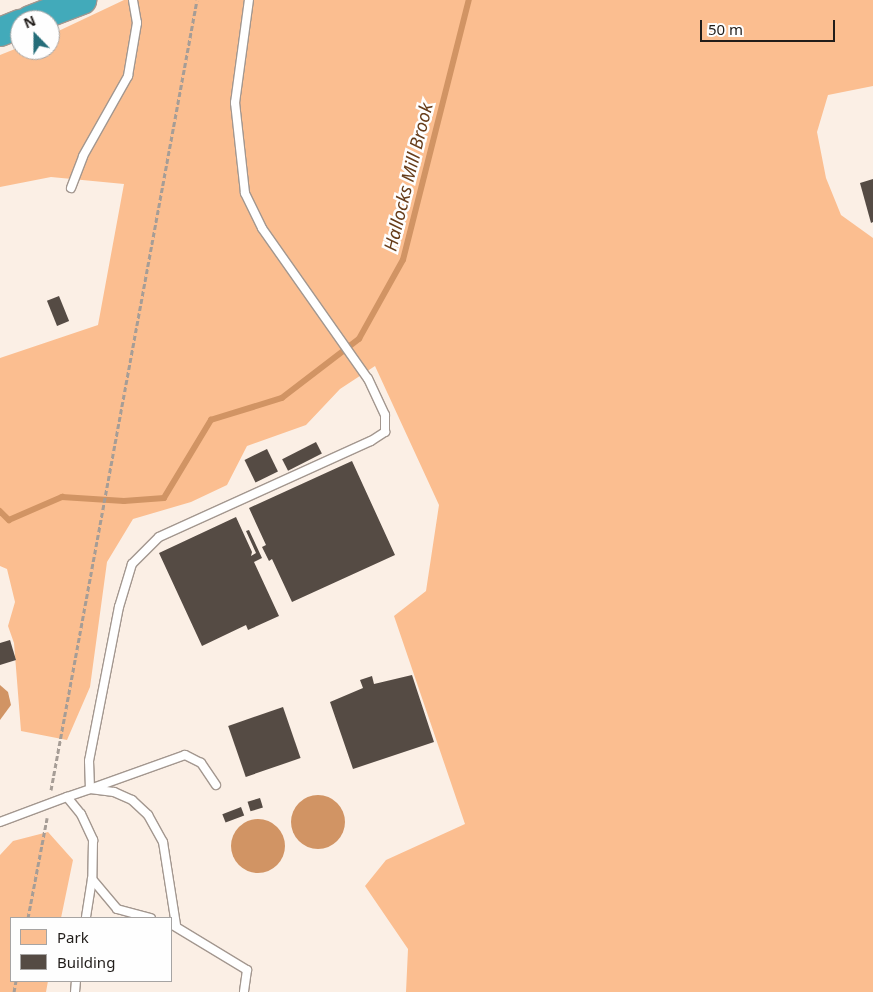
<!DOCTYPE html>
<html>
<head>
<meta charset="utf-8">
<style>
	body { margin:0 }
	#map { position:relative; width:873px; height:992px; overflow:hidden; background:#fbefe5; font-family:"Noto Sans",sans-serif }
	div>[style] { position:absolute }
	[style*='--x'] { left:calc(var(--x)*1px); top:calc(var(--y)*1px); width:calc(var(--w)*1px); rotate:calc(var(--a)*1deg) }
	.green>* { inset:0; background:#fbbe90 }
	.water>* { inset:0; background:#d19464 }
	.round { border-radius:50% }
	.stream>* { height:5.5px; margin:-2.75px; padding:0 2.75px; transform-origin:2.75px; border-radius:2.75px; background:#d19464 }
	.building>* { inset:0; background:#554b44; transform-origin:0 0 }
	.path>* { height:3px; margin-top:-1.5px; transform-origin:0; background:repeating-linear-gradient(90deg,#a69d96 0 5px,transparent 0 7.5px) }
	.roads { filter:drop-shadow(1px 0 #a3978f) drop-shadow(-1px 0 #a3978f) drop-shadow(0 1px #a3978f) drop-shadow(0 -1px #a3978f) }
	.lane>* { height:8px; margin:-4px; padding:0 4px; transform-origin:4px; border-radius:4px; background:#fff }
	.highway>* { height:28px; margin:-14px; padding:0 14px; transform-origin:14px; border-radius:14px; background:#42aaba }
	span { translate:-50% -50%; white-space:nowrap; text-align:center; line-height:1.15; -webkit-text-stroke:5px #fefefe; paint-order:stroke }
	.water-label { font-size:18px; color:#673d1a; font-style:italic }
	.legend { position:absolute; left:10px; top:917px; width:162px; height:65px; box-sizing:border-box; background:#fefefe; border:1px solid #a6a4a3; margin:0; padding:6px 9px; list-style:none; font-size:15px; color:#211d1a }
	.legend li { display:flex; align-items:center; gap:10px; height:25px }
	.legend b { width:25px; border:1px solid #a6a4a3 }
	.north { position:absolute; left:10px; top:10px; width:50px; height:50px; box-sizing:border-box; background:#fefefe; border:1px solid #a6a4a3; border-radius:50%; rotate:338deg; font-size:14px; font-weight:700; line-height:20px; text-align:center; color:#211d1a }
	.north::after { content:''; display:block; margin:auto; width:18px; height:22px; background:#256d79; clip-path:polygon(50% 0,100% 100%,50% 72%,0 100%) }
	.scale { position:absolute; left:700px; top:20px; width:135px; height:22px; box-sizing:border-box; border:2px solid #211d1a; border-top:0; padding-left:6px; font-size:15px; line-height:18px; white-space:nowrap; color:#211d1a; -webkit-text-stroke:4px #fefefe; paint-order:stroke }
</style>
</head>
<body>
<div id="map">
	<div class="green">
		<i style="clip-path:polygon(124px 0,873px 0,873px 86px,828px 95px,817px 132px,826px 178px,841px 215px,873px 238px,873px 992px,406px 992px,408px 949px,365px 886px,386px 860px,465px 824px,394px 616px,426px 591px,439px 505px,375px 366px,340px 389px,306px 425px,247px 446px,227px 485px,191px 502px,133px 519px,107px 562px,90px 687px,67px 740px,21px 731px,14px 643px,8px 626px,15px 602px,7px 569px,0 566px,0 358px,98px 325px,124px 184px,51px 177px,0 187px,0 55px,20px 47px,20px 50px,50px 50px,50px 35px)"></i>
		<i style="clip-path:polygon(48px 832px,73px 860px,61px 918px,11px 918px,11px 981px,48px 981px,46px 992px,0 992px,0 855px,13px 841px)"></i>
	</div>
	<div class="water">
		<i style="clip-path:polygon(0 685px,8px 692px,11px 705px,0 720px)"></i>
		<i class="round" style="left:291px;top:795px;width:54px;height:54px"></i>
		<i class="round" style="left:231px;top:819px;width:54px;height:54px"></i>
	</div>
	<div class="stream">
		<i style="--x:0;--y:511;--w:13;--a:45"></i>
		<i style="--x:9;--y:520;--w:58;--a:-23.5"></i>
		<i style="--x:62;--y:497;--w:62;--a:3.7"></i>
		<i style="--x:124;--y:501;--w:40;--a:-4.3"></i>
		<i style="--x:164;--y:498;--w:91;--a:-58.9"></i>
		<i style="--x:211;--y:420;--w:74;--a:-17.2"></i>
		<i style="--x:282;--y:398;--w:97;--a:-37.5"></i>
		<i style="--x:359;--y:339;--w:90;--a:-60.9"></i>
		<i style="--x:403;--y:260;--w:268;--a:-75.8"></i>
	</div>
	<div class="building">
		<i style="clip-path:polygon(873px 179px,873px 222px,871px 223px,860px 183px)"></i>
		<i style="left:59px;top:296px;width:27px;height:13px;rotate:68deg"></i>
		<i style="left:316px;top:442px;width:13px;height:38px;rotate:63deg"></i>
		<i style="left:267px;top:449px;width:25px;height:25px;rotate:64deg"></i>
		<i style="clip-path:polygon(352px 461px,395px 555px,292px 602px,272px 559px,269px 561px,262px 547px,266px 545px,249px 508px)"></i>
		<i style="clip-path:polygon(236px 517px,252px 552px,251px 556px,256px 553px,246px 531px,249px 530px,262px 558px,254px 562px,279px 616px,248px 630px,246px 625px,202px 646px,159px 553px)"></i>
		<i style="clip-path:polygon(10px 640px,16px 660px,0 665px,0 643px)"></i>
		<i style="clip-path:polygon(412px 675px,434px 742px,353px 769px,330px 702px,363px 688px,360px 680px,372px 676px,374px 684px)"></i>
		<i style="left:283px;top:707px;width:54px;height:58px;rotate:71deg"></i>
		<i style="left:260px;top:798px;width:10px;height:13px;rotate:73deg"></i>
		<i style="left:241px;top:807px;width:9px;height:20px;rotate:69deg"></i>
	</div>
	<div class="path">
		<i style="--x:51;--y:790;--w:803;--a:-79.53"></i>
		<i style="--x:28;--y:918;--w:102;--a:-79.2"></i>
		<i style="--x:14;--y:992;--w:11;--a:-80"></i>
	</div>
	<div class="roads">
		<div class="lane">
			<i style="--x:71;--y:188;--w:34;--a:-69"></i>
			<i style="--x:83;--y:156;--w:92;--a:-60.6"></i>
			<i style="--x:128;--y:76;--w:54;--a:-80.4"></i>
			<i style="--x:137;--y:23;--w:23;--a:-100"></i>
			<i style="--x:216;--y:785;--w:27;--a:-124"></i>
			<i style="--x:201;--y:763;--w:18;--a:-153"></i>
			<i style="--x:185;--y:755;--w:101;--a:160.3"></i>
			<i style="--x:90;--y:789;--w:28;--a:-92"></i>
			<i style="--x:89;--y:761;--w:157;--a:-79"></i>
			<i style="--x:119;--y:607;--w:45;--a:-73.2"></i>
			<i style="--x:132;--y:564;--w:38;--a:-45"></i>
			<i style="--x:159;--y:537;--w:233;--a:-24.4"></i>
			<i style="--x:371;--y:441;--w:17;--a:-33"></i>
			<i style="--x:385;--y:432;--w:17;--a:-90"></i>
			<i style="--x:385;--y:415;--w:40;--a:-115"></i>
			<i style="--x:368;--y:379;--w:184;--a:-125.1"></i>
			<i style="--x:262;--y:228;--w:39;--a:-116"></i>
			<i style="--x:245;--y:193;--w:91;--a:-96.3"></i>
			<i style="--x:235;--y:103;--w:104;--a:-82.3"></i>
			<i style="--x:67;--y:797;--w:24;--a:-19"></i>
			<i style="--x:90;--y:789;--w:24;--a:7"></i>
			<i style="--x:114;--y:792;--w:20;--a:24"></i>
			<i style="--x:132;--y:800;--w:22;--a:43"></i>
			<i style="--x:148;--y:815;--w:31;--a:61"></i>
			<i style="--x:163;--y:842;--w:84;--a:81.1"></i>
			<i style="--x:0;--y:822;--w:72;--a:-20.5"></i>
			<i style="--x:67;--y:797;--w:22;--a:51"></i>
			<i style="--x:81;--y:814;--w:29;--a:65"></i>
			<i style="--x:93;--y:840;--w:39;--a:91"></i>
			<i style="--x:92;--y:879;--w:39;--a:99"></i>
			<i style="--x:92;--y:879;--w:39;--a:50"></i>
			<i style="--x:117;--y:909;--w:35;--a:15"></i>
			<i style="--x:171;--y:924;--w:89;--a:31.2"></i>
			<i style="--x:247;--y:970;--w:22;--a:98"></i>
			<i style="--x:75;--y:992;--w:11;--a:-85"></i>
		</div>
		<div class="highway">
			<i style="--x:30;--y:20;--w:56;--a:-21"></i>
			<i style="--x:0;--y:32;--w:22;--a:-22"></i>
		</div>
	</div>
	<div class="water-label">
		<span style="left:408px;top:177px;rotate:-76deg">Hallocks Mill Brook</span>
	</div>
	<ul class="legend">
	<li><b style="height:14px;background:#fbbe90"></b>Park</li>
	<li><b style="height:14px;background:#554b44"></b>Building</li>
	</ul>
	<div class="north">N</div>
	<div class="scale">50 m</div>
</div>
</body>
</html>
